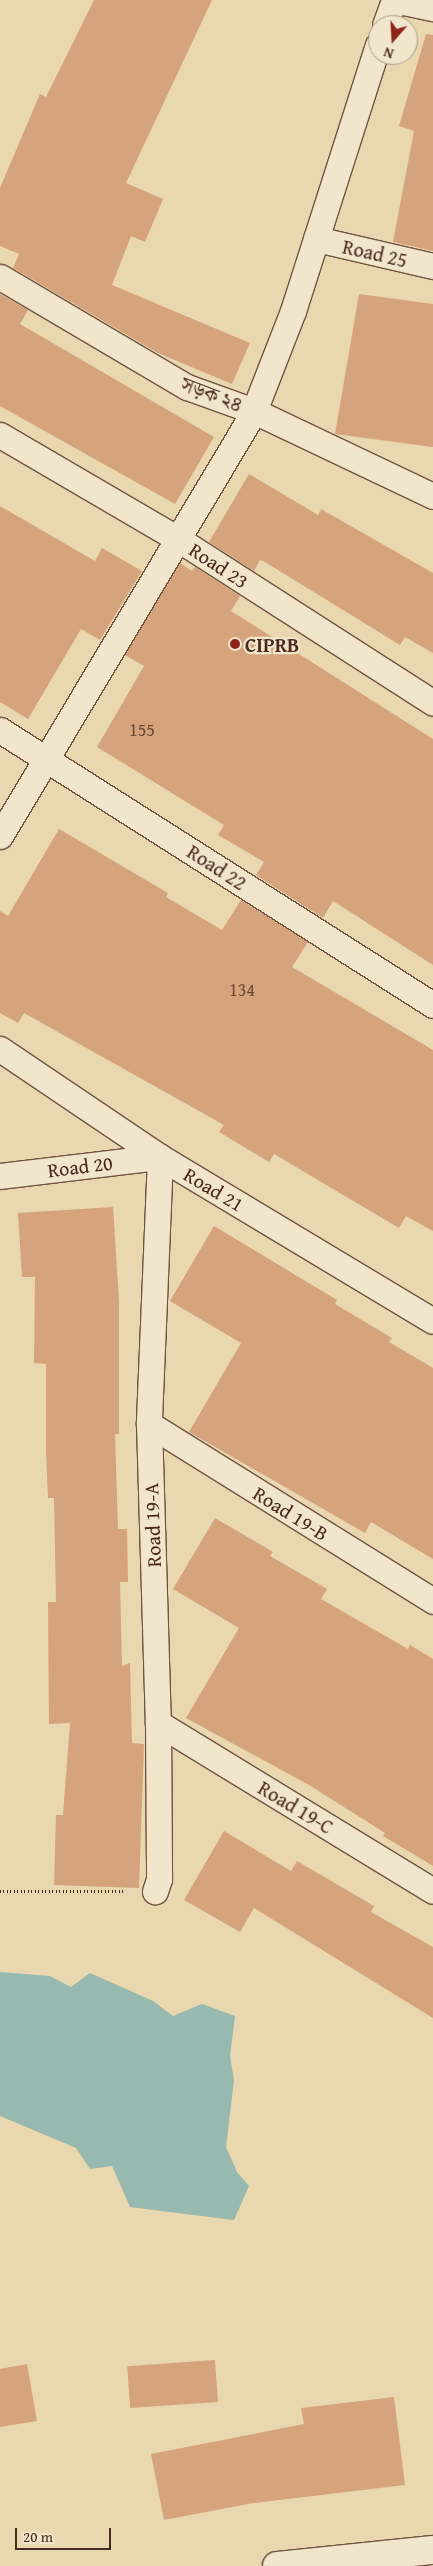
<!DOCTYPE html>
<html>
<head>
<meta charset="utf-8">
<style>
	body { margin:0 }
	#map { position:relative; width:433px; height:2566px; overflow:hidden; background:#e9d7b0; font-family:"Gentium Book Plus","Noto Serif Bengali",serif }
	div>[style] { position:absolute }
	[style*='--x'] { left:calc(var(--x)*1px); top:calc(var(--y)*1px); width:calc(var(--w)*1px); rotate:calc(var(--a)*1deg) }
	.water>* { inset:0; background:#97b9af }
	.building>* { inset:0; background:#d5a37c; transform-origin:0 0 }
	.path>* { height:3px; margin-top:-1.5px; transform-origin:0; background:repeating-linear-gradient(90deg,#48291c 0 1px,transparent 0 3.5px) }
	.roads { filter:drop-shadow(1px 0 #705441) drop-shadow(-1px 0 #705441) drop-shadow(0 1px #705441) drop-shadow(0 -1px #705441) }
	.street>* { height:25px; margin:-12.5px; padding:0 12.5px; transform-origin:12.5px; border-radius:12.5px; background:#f1e5cc }
	.secondary>* { height:28px; margin:-14px; padding:0 14px; transform-origin:14px; border-radius:14px; background:#f1e5cc }
	.dots>* { width:14px; height:14px; translate:-50% -50%; box-sizing:border-box; border:2px solid #f1e5cc; border-radius:50% }
	span { translate:-50% -50%; white-space:nowrap; text-align:center; line-height:1.15; -webkit-text-stroke:4.5px #f1e5cc; paint-order:stroke }
	.number-label { font-size:18px; color:#6b4834 }
	.number-label span { -webkit-text-stroke-width:0 }
	.street-label { font-size:20px; color:#48291c }
	.poi-label { font-size:20px; color:#48291c; font-weight:700 }
	.left { translate:0 -50%; text-align:left }
	.north { position:absolute; left:368px; top:15px; width:50px; height:50px; box-sizing:border-box; background:#f1e5cc; border:1px solid #ad9a86; border-radius:50%; rotate:199deg; font-size:14px; font-weight:700; line-height:20px; text-align:center; color:#48291c }
	.north::after { content:''; display:block; margin:auto; width:18px; height:22px; background:#8f2418; clip-path:polygon(50% 0,100% 100%,50% 72%,0 100%) }
	.scale { position:absolute; left:15px; top:2528px; width:96px; height:22px; box-sizing:border-box; border:2px solid #48291c; border-top:0; padding-left:6px; font-size:15px; line-height:18px; white-space:nowrap; color:#48291c; -webkit-text-stroke:4px #f1e5cc; paint-order:stroke }
</style>
</head>
<body>
<div id="map">
	<div class="water">
		<i style="clip-path:polygon(0 1972px,50px 1976px,71px 1987px,90px 1973px,153px 2001px,173px 2016px,202px 2004px,235px 2016px,230px 2056px,234px 2080px,226px 2147px,237px 2172px,249px 2186px,234px 2220px,130px 2207px,112px 2166px,90px 2169px,76px 2148px,0 2116px)"></i>
	</div>
	<div class="building">
		<i style="clip-path:polygon(94px 0,212px 0,126px 183px,163px 199px,145px 242px,131px 236px,112px 285px,250px 343px,232px 384px,158px 353px,13px 268px,19px 254px,0 246px,0 188px,40px 94px,46px 97px)"></i>
		<i style="clip-path:polygon(426px 34px,433px 35px,433px 251px,393px 242px,414px 131px,399px 126px)"></i>
		<i style="clip-path:polygon(0 294px,28px 310px,20px 324px,214px 437px,175px 504px,0 406px)"></i>
		<i style="clip-path:polygon(359px 294px,433px 304px,433px 447px,335px 434px)"></i>
		<i style="clip-path:polygon(249px 474px,318px 515px,321px 509px,433px 573px,433px 653px,405px 637px,400px 645px,265px 562px,260px 560px,254px 571px,209px 542px)"></i>
		<i style="clip-path:polygon(0 506px,95px 561px,102px 548px,142px 571px,100px 640px,81px 629px,28px 719px,0 702px)"></i>
		<i style="clip-path:polygon(180px 563px,192px 571px,195px 567px,240px 596px,231px 611px,433px 739px,433px 965px,333px 901px,323px 918px,256px 875px,264px 862px,218px 835px,224px 825px,97px 747px,144px 666px,125px 655px)"></i>
		<i style="clip-path:polygon(59px 829px,168px 893px,166px 897px,222px 930px,241px 900px,308px 942px,292px 967px,433px 1050px,433px 1231px,406px 1216px,399px 1228px,274px 1154px,269px 1162px,219px 1132px,224px 1125px,24px 1013px,18px 1023px,0 1013px,0 911px,8px 916px)"></i>
		<i style="clip-path:polygon(113px 1207px,119px 1301px,119px 1434px,115px 1434px,118px 1529px,127px 1529px,128px 1582px,120px 1582px,122px 1666px,130px 1663px,132px 1743px,144px 1744px,139px 1888px,54px 1885px,56px 1815px,63px 1815px,70px 1723px,49px 1724px,48px 1602px,56px 1602px,54px 1498px,48px 1498px,46px 1452px,46px 1364px,34px 1363px,35px 1277px,22px 1277px,18px 1213px)"></i>
		<i style="clip-path:polygon(214px 1226px,337px 1300px,335px 1304px,392px 1338px,389px 1342px,433px 1368px,433px 1559px,371px 1522px,365px 1533px,189px 1432px,241px 1343px,170px 1301px)"></i>
		<i style="clip-path:polygon(215px 1518px,273px 1552px,270px 1556px,327px 1589px,321px 1599px,408px 1649px,410px 1645px,433px 1659px,433px 1866px,383px 1836px,385px 1833px,309px 1785px,186px 1718px,239px 1628px,173px 1589px)"></i>
		<i style="clip-path:polygon(224px 1831px,291px 1871px,297px 1861px,374px 1906px,371px 1912px,433px 1947px,433px 2018px,254px 1908px,240px 1932px,184px 1900px)"></i>
		<i style="left:215px;top:2360px;width:42px;height:88px;rotate:86deg"></i>
		<i style="clip-path:polygon(27px 2364px,37px 2421px,0 2427px,0 2369px)"></i>
		<i style="clip-path:polygon(394px 2397px,405px 2485px,253px 2503px,164px 2520px,151px 2454px,304px 2424px,301px 2408px)"></i>
	</div>
	<div class="path">
		<i style="--x:0;--y:1891;--w:126;--a:0"></i>
	</div>
	<div class="roads">
		<div class="street">
			<i style="--x:394;--y:0;--w:40;--a:12"></i>
			<i style="--x:385;--y:25;--w:27;--a:-70"></i>
			<i style="--x:316;--y:239;--w:120;--a:13"></i>
			<i style="--x:0;--y:277;--w:217;--a:30.5"></i>
			<i style="--x:187;--y:387;--w:71;--a:19.7"></i>
			<i style="--x:254;--y:411;--w:198;--a:25.4"></i>
			<i style="--x:0;--y:435;--w:206;--a:30.3"></i>
			<i style="--x:178;--y:539;--w:303;--a:32.7"></i>
			<i style="--x:0;--y:730;--w:513;--a:32.42"></i>
			<i style="--x:0;--y:836;--w:495;--a:-59.1"></i>
			<i style="--x:254;--y:411;--w:107;--a:-68.7"></i>
			<i style="--x:293;--y:311;--w:279;--a:-72.3"></i>
			<i style="--x:0;--y:1049;--w:193;--a:34"></i>
			<i style="--x:160;--y:1157;--w:318;--a:31"></i>
			<i style="--x:0;--y:1176;--w:161;--a:-6.8"></i>
			<i style="--x:160;--y:1157;--w:267;--a:92.4"></i>
			<i style="--x:149;--y:1424;--w:299;--a:88.3"></i>
			<i style="--x:158;--y:1723;--w:156;--a:89.6"></i>
			<i style="--x:159;--y:1879;--w:13;--a:108"></i>
			<i style="--x:149;--y:1424;--w:335;--a:31.9"></i>
			<i style="--x:158;--y:1723;--w:322;--a:31.4"></i>
		</div>
		<div class="secondary">
			<i style="--x:277;--y:2566;--w:157;--a:-5.9"></i>
		</div>
	</div>
	<div class="dots">
		<i style="left:235px;top:644px;background:#8f2418"></i>
	</div>
	<div class="number-label">
		<span style="left:142px;top:730px">155</span>
		<span style="left:242px;top:990px">134</span>
	</div>
	<div class="street-label">
		<span style="left:375px;top:253px;rotate:13deg">Road 25</span>
		<span style="left:212px;top:394px;rotate:21deg">সড়ক ২৪</span>
		<span style="left:219px;top:565px;rotate:33deg">Road 23</span>
		<span style="left:217px;top:867px;rotate:33deg">Road 22</span>
		<span style="left:80px;top:1166px;rotate:-7deg">Road 20</span>
		<span style="left:214px;top:1189px;rotate:31deg">Road 21</span>
		<span style="left:291px;top:1513px;rotate:32deg">Road 19-B</span>
		<span style="left:152px;top:1525px;rotate:-92deg">Road 19-A</span>
		<span style="left:296px;top:1807px;rotate:31deg">Road 19-C</span>
	</div>
	<div class="poi-label">
		<span class="left" style="left:245px;top:644px">CIPRB</span>
	</div>
	<div class="north">N</div>
	<div class="scale">20 m</div>
</div>
</body>
</html>
